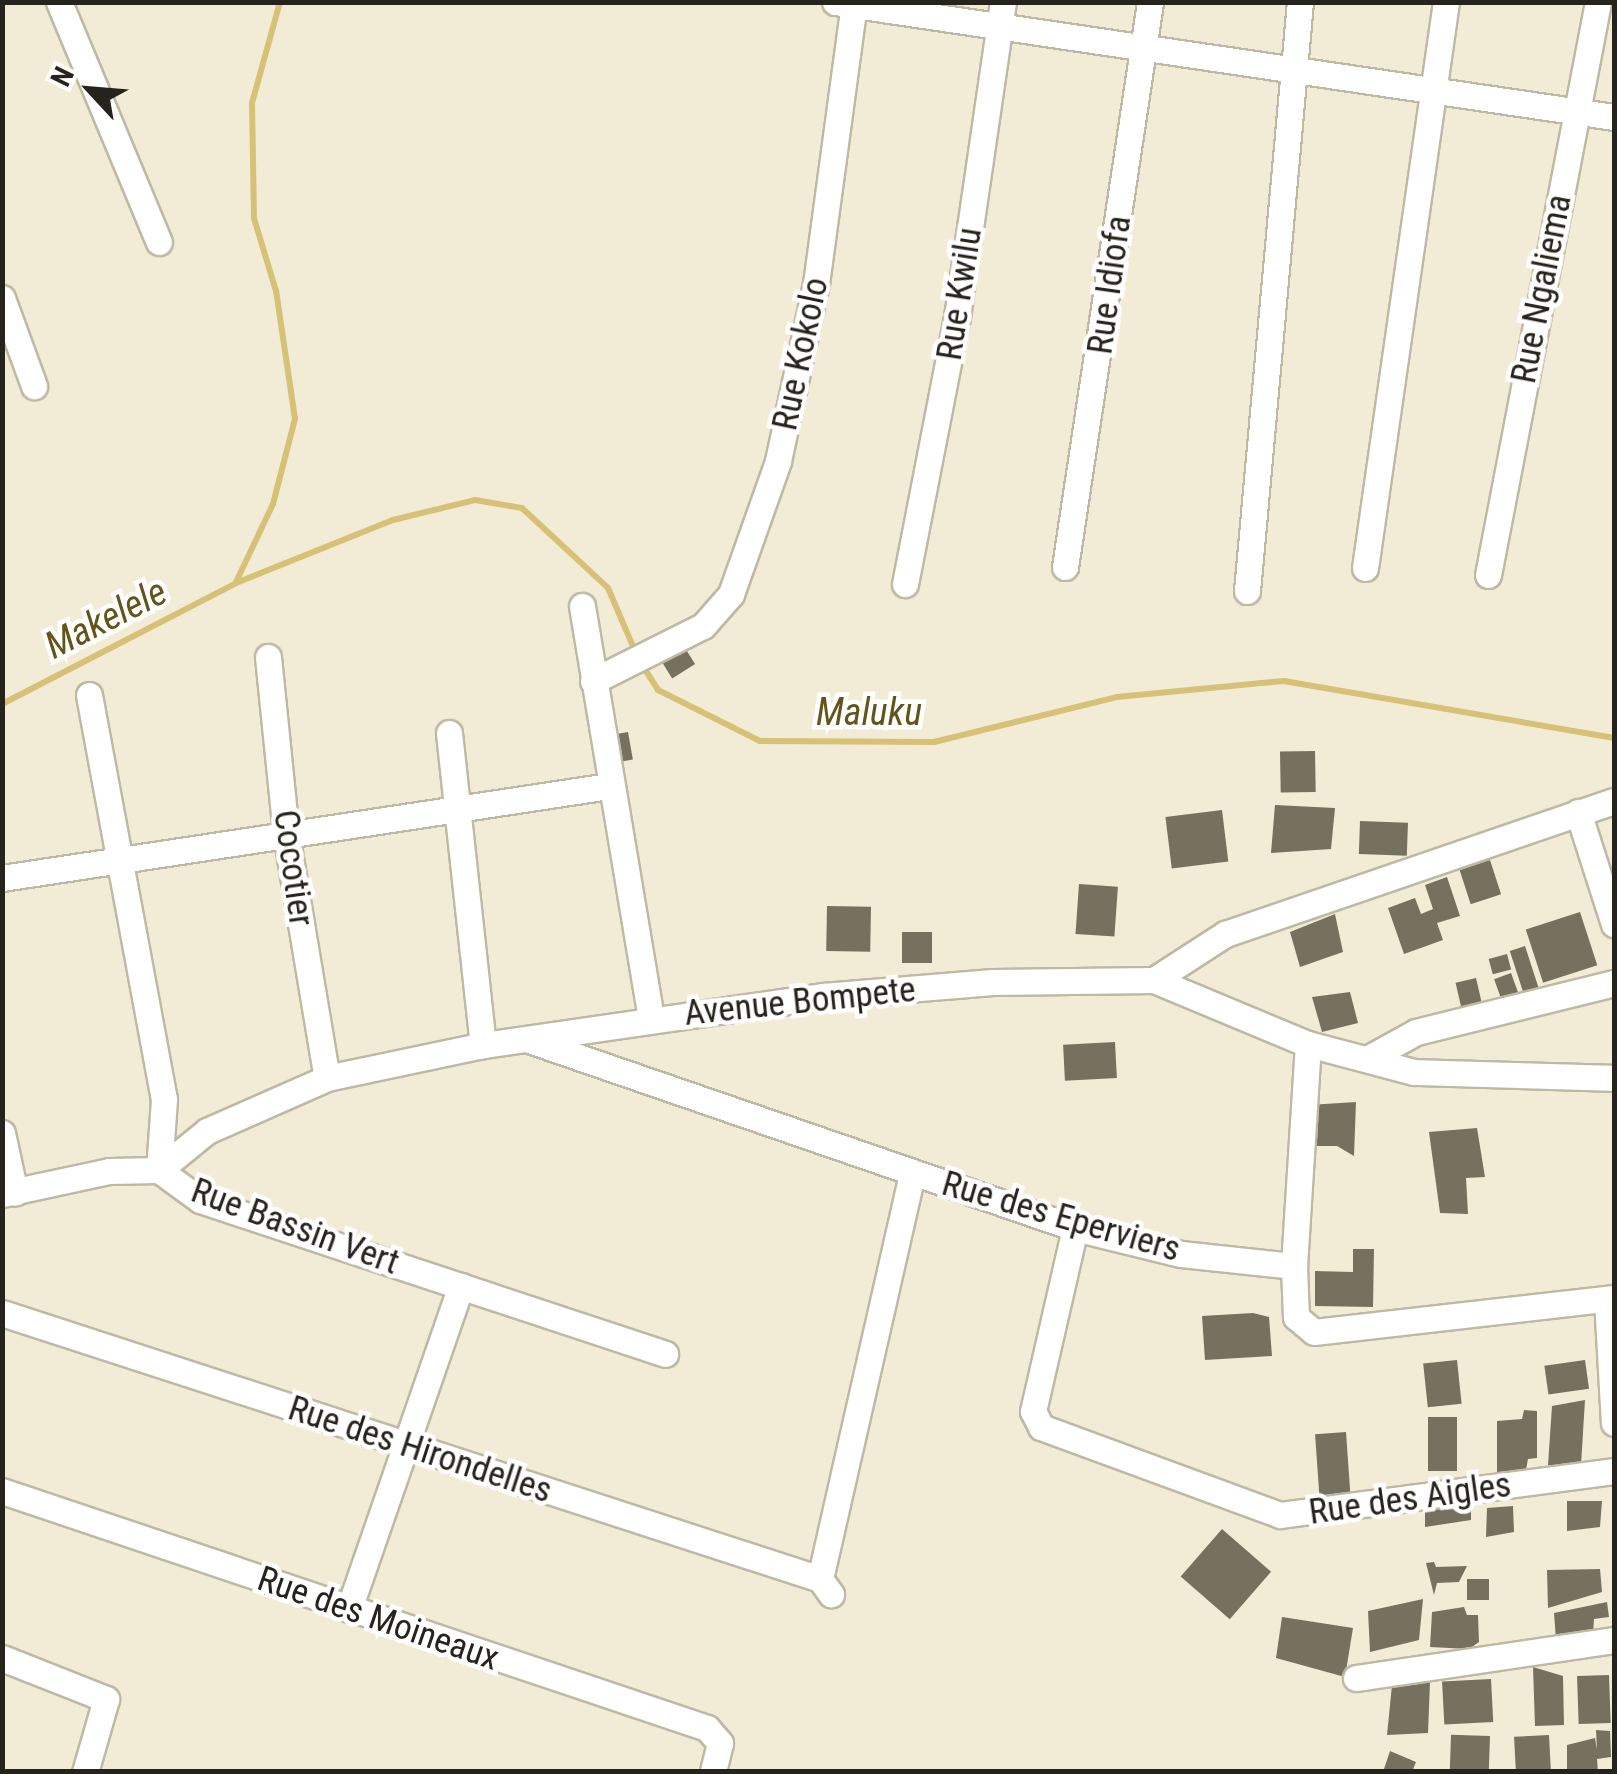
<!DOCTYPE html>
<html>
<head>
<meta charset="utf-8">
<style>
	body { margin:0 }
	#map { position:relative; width:1617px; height:1774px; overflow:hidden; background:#f2ecd6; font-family:"Roboto Condensed",sans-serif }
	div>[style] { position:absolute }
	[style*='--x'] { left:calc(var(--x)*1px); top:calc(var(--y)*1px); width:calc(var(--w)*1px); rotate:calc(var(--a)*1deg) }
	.stream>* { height:6px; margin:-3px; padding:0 3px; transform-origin:3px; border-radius:3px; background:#d6c176 }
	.building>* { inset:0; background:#76715e; transform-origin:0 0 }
	.roads { filter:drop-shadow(2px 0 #beb9a4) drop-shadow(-2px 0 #beb9a4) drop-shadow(0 2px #beb9a4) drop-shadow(0 -2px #beb9a4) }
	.minor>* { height:25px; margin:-12.5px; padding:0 12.5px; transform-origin:12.5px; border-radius:12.5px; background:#fff }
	span { translate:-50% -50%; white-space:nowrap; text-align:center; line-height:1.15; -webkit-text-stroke:9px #fff; paint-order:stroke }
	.street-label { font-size:35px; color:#26231c }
	.water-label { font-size:38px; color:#63541c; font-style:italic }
	.frame { position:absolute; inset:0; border:5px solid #26231c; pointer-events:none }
	.north { position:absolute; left:40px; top:40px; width:100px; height:100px; -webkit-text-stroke:8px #fff; paint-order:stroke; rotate:296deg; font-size:28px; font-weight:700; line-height:40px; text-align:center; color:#26231c }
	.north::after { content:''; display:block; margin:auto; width:35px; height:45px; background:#26231c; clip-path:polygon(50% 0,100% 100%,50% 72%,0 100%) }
</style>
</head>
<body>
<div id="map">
	<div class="stream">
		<i style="--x:236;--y:582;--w:86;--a:-64.6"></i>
		<i style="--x:273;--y:504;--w:88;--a:-75.5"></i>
		<i style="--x:295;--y:419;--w:129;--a:-98.4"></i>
		<i style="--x:276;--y:291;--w:76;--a:-106.8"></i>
		<i style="--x:254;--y:218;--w:115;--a:-91"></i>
		<i style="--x:252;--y:103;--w:105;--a:-74.5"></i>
		<i style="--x:640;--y:662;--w:33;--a:57"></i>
		<i style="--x:658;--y:690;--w:114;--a:26.6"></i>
		<i style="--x:760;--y:741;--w:174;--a:0.3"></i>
		<i style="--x:934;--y:742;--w:188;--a:-13.8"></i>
		<i style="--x:1117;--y:697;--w:168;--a:-5.5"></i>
		<i style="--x:1284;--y:681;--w:335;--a:9.8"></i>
		<i style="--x:2;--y:704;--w:263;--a:-27.3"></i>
		<i style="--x:236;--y:583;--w:169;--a:-21.9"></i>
		<i style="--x:393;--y:520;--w:84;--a:-13.7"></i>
		<i style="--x:475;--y:500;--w:48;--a:9.7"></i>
		<i style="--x:522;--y:508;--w:117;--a:42.9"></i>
		<i style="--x:608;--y:588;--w:69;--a:66.8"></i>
	</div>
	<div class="building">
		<i style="left:685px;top:648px;width:19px;height:27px;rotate:58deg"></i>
		<i style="left:628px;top:732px;width:28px;height:19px;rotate:80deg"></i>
		<i style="left:1315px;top:751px;width:41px;height:35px;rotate:89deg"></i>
		<i style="clip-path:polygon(1275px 805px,1335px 808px,1331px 849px,1271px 853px)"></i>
		<i style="left:1222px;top:810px;width:52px;height:57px;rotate:83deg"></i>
		<i style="left:1360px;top:821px;width:48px;height:33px;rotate:2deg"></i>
		<i style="left:1490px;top:860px;width:36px;height:32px;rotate:72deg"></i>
		<i style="clip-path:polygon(1447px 877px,1460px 916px,1437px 923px,1443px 940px,1404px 954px,1388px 908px,1415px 898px,1421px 914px,1433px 909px,1425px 885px)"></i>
		<i style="left:1079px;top:884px;width:39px;height:50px;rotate:4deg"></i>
		<i style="left:827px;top:906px;width:44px;height:45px;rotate:1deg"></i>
		<i style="left:1580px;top:912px;width:56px;height:57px;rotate:72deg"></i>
		<i style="clip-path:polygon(1335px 914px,1343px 952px,1300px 967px,1290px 932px)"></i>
		<i style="left:902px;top:932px;width:30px;height:31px"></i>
		<i style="left:1525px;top:946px;width:46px;height:16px;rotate:72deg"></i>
		<i style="left:1507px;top:954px;width:16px;height:19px;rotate:75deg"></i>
		<i style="left:1511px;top:973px;width:23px;height:18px;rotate:70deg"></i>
		<i style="left:1476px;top:978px;width:26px;height:21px;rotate:77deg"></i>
		<i style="clip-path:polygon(1350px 992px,1358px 1023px,1322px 1032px,1312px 997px)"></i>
		<i style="left:1115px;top:1042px;width:36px;height:52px;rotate:87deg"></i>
		<i style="clip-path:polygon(1356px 1102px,1354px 1156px,1337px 1146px,1309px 1146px,1309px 1105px)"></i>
		<i style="clip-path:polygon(1477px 1128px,1485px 1177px,1466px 1178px,1468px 1214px,1440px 1213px,1429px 1132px)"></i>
		<i style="clip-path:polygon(1353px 1249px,1374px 1249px,1373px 1307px,1315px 1306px,1315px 1271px,1353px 1272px)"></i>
		<i style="clip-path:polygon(1253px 1313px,1269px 1317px,1272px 1356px,1205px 1360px,1202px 1316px)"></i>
		<i style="left:1457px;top:1360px;width:44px;height:34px;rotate:84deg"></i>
		<i style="left:1585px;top:1360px;width:29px;height:41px;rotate:82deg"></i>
		<i style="clip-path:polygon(1585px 1400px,1581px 1465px,1548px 1465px,1552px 1406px)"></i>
		<i style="clip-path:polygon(1524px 1410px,1537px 1411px,1537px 1458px,1528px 1459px,1526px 1470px,1497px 1472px,1497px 1421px,1522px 1419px)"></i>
		<i style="left:1428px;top:1417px;width:29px;height:54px"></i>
		<i style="left:1346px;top:1432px;width:62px;height:31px;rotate:86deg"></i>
		<i style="clip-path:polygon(1471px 1501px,1471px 1520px,1425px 1527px,1425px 1507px)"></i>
		<i style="clip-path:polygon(1567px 1501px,1602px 1501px,1600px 1527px,1567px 1531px)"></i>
		<i style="clip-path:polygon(1513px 1506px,1514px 1532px,1486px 1537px,1487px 1508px)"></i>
		<i style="left:1222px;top:1529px;width:65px;height:63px;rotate:41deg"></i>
		<i style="clip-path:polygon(1434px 1562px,1436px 1567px,1467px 1566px,1459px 1582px,1437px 1583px,1434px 1595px,1426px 1563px)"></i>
		<i style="clip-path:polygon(1600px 1569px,1602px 1592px,1548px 1608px,1547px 1570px)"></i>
		<i style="left:1467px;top:1579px;width:22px;height:21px"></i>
		<i style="clip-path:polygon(1423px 1599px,1419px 1640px,1370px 1652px,1368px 1611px)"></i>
		<i style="clip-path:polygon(1607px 1602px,1609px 1617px,1594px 1619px,1593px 1634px,1556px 1640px,1554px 1613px)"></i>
		<i style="clip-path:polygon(1464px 1607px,1467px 1615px,1478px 1615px,1479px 1642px,1469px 1649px,1430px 1647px,1432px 1612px)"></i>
		<i style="clip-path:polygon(1282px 1617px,1353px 1628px,1345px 1677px,1276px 1658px)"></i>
		<i style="clip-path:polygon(1533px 1667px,1563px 1676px,1564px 1725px,1535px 1726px)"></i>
		<i style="left:1609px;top:1675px;width:48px;height:32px;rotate:88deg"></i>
		<i style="left:1491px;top:1679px;width:43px;height:49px;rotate:87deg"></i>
		<i style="clip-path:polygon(1430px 1682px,1428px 1733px,1387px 1735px,1392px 1685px)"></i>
		<i style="clip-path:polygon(1596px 1730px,1610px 1731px,1611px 1757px,1597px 1759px,1598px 1772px,1567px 1772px,1567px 1745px,1595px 1738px,1597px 1750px)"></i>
		<i style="left:1549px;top:1735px;width:37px;height:35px;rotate:87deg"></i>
		<i style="left:1490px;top:1736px;width:36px;height:39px;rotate:92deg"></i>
		<i style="clip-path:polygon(1390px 1751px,1416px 1762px,1412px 1772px,1383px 1772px)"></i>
	</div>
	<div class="roads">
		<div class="minor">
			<i style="--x:59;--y:2;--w:260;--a:67.4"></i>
			<i style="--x:835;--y:2;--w:787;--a:8.4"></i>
			<i style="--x:2;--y:298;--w:94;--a:70"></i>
			<i style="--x:1065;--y:567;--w:571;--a:-81.44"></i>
			<i style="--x:1365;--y:568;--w:572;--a:-81.86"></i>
			<i style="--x:1488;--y:575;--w:583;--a:-79.13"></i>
			<i style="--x:905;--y:584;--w:272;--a:-79"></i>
			<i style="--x:957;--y:317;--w:318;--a:-81.7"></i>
			<i style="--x:1247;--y:591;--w:591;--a:-84.86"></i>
			<i style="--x:582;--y:606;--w:418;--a:80.5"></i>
			<i style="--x:268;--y:657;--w:178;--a:84.2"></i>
			<i style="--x:286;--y:834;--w:247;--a:80.5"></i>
			<i style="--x:593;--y:681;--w:123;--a:-26.6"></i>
			<i style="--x:703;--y:626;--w:43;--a:-48.8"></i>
			<i style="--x:731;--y:594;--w:141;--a:-70.5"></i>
			<i style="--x:778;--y:461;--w:181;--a:-77.9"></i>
			<i style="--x:816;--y:284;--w:285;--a:-82.3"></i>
			<i style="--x:89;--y:695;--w:411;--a:79.5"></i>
			<i style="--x:164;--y:1099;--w:71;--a:94"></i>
			<i style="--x:159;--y:1170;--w:51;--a:36.2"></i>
			<i style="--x:200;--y:1200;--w:490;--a:18.3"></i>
			<i style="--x:449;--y:733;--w:314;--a:83.8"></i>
			<i style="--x:1578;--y:812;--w:118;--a:72.2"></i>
			<i style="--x:2;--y:878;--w:614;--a:-8.62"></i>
			<i style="--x:1154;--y:980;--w:85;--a:-32.9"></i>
			<i style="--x:1225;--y:934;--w:411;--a:-18.9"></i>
			<i style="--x:532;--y:1041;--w:574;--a:19"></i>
			<i style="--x:1075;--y:1228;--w:109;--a:13.8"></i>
			<i style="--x:1181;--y:1254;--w:114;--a:6.1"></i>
			<i style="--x:1294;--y:1266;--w:51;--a:87.8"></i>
			<i style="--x:1296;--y:1317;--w:23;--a:40"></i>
			<i style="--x:1314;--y:1332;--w:302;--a:-6.5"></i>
			<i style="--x:1367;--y:1059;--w:56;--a:-28.9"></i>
			<i style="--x:1416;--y:1032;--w:204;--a:-13.9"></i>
			<i style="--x:2;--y:1133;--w:61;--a:77.8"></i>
			<i style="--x:2;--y:1194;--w:109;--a:-12.1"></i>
			<i style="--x:109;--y:1171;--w:50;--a:-1.1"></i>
			<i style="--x:159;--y:1170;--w:62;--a:-39.1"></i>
			<i style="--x:207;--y:1131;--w:131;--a:-23.8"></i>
			<i style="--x:327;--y:1078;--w:159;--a:-11.9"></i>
			<i style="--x:483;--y:1045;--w:344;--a:-8.2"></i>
			<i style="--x:823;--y:996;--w:170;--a:-4.7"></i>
			<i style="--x:992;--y:982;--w:162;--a:-0.7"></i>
			<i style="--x:1154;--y:980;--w:167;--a:22.6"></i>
			<i style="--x:1308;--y:1044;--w:110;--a:14.8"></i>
			<i style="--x:1414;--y:1072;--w:200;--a:1.7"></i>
			<i style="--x:1075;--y:1228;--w:188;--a:102.9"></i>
			<i style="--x:1033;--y:1411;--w:18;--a:63"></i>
			<i style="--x:1041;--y:1427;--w:255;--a:20.2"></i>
			<i style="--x:1280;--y:1515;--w:337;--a:-7.5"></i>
			<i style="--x:1294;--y:1266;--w:222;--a:-86.4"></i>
			<i style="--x:1607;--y:1299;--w:124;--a:86.8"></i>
			<i style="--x:2;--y:1313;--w:860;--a:18.01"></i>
			<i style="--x:820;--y:1579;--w:19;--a:54"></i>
			<i style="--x:2;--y:1491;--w:744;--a:18.58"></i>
			<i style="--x:707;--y:1728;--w:20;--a:49"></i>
			<i style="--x:720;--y:1743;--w:30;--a:104"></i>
			<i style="--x:820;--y:1579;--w:415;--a:-77.2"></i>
			<i style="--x:349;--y:1609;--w:342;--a:-70.9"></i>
			<i style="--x:2;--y:1658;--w:112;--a:21.5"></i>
			<i style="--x:106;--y:1699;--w:76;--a:106"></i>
			<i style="--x:1356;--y:1678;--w:261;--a:-8.4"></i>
		</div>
	</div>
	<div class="street-label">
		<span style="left:1110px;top:285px;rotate:-82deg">Rue Idiofa</span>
		<span style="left:1542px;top:289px;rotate:-79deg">Rue Ngaliema</span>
		<span style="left:960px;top:294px;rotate:-81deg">Rue Kwilu</span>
		<span style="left:801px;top:354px;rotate:-78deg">Rue Kokolo</span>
		<span style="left:293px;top:868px;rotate:82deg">Cocotier</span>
		<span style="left:800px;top:1002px;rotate:-6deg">Avenue Bompete</span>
		<span style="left:1061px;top:1217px;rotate:16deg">Rue des Eperviers</span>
		<span style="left:295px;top:1227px;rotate:20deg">Rue Bassin Vert</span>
		<span style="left:420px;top:1450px;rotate:18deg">Rue des Hirondelles</span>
		<span style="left:1410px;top:1499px;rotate:-8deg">Rue des Aigles</span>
		<span style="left:378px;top:1619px;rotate:19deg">Rue des Moineaux</span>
	</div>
	<div class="water-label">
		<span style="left:106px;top:619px;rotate:-27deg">Makelele</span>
		<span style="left:869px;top:713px">Maluku</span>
	</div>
	<div class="frame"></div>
	<div class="north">N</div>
</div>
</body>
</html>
